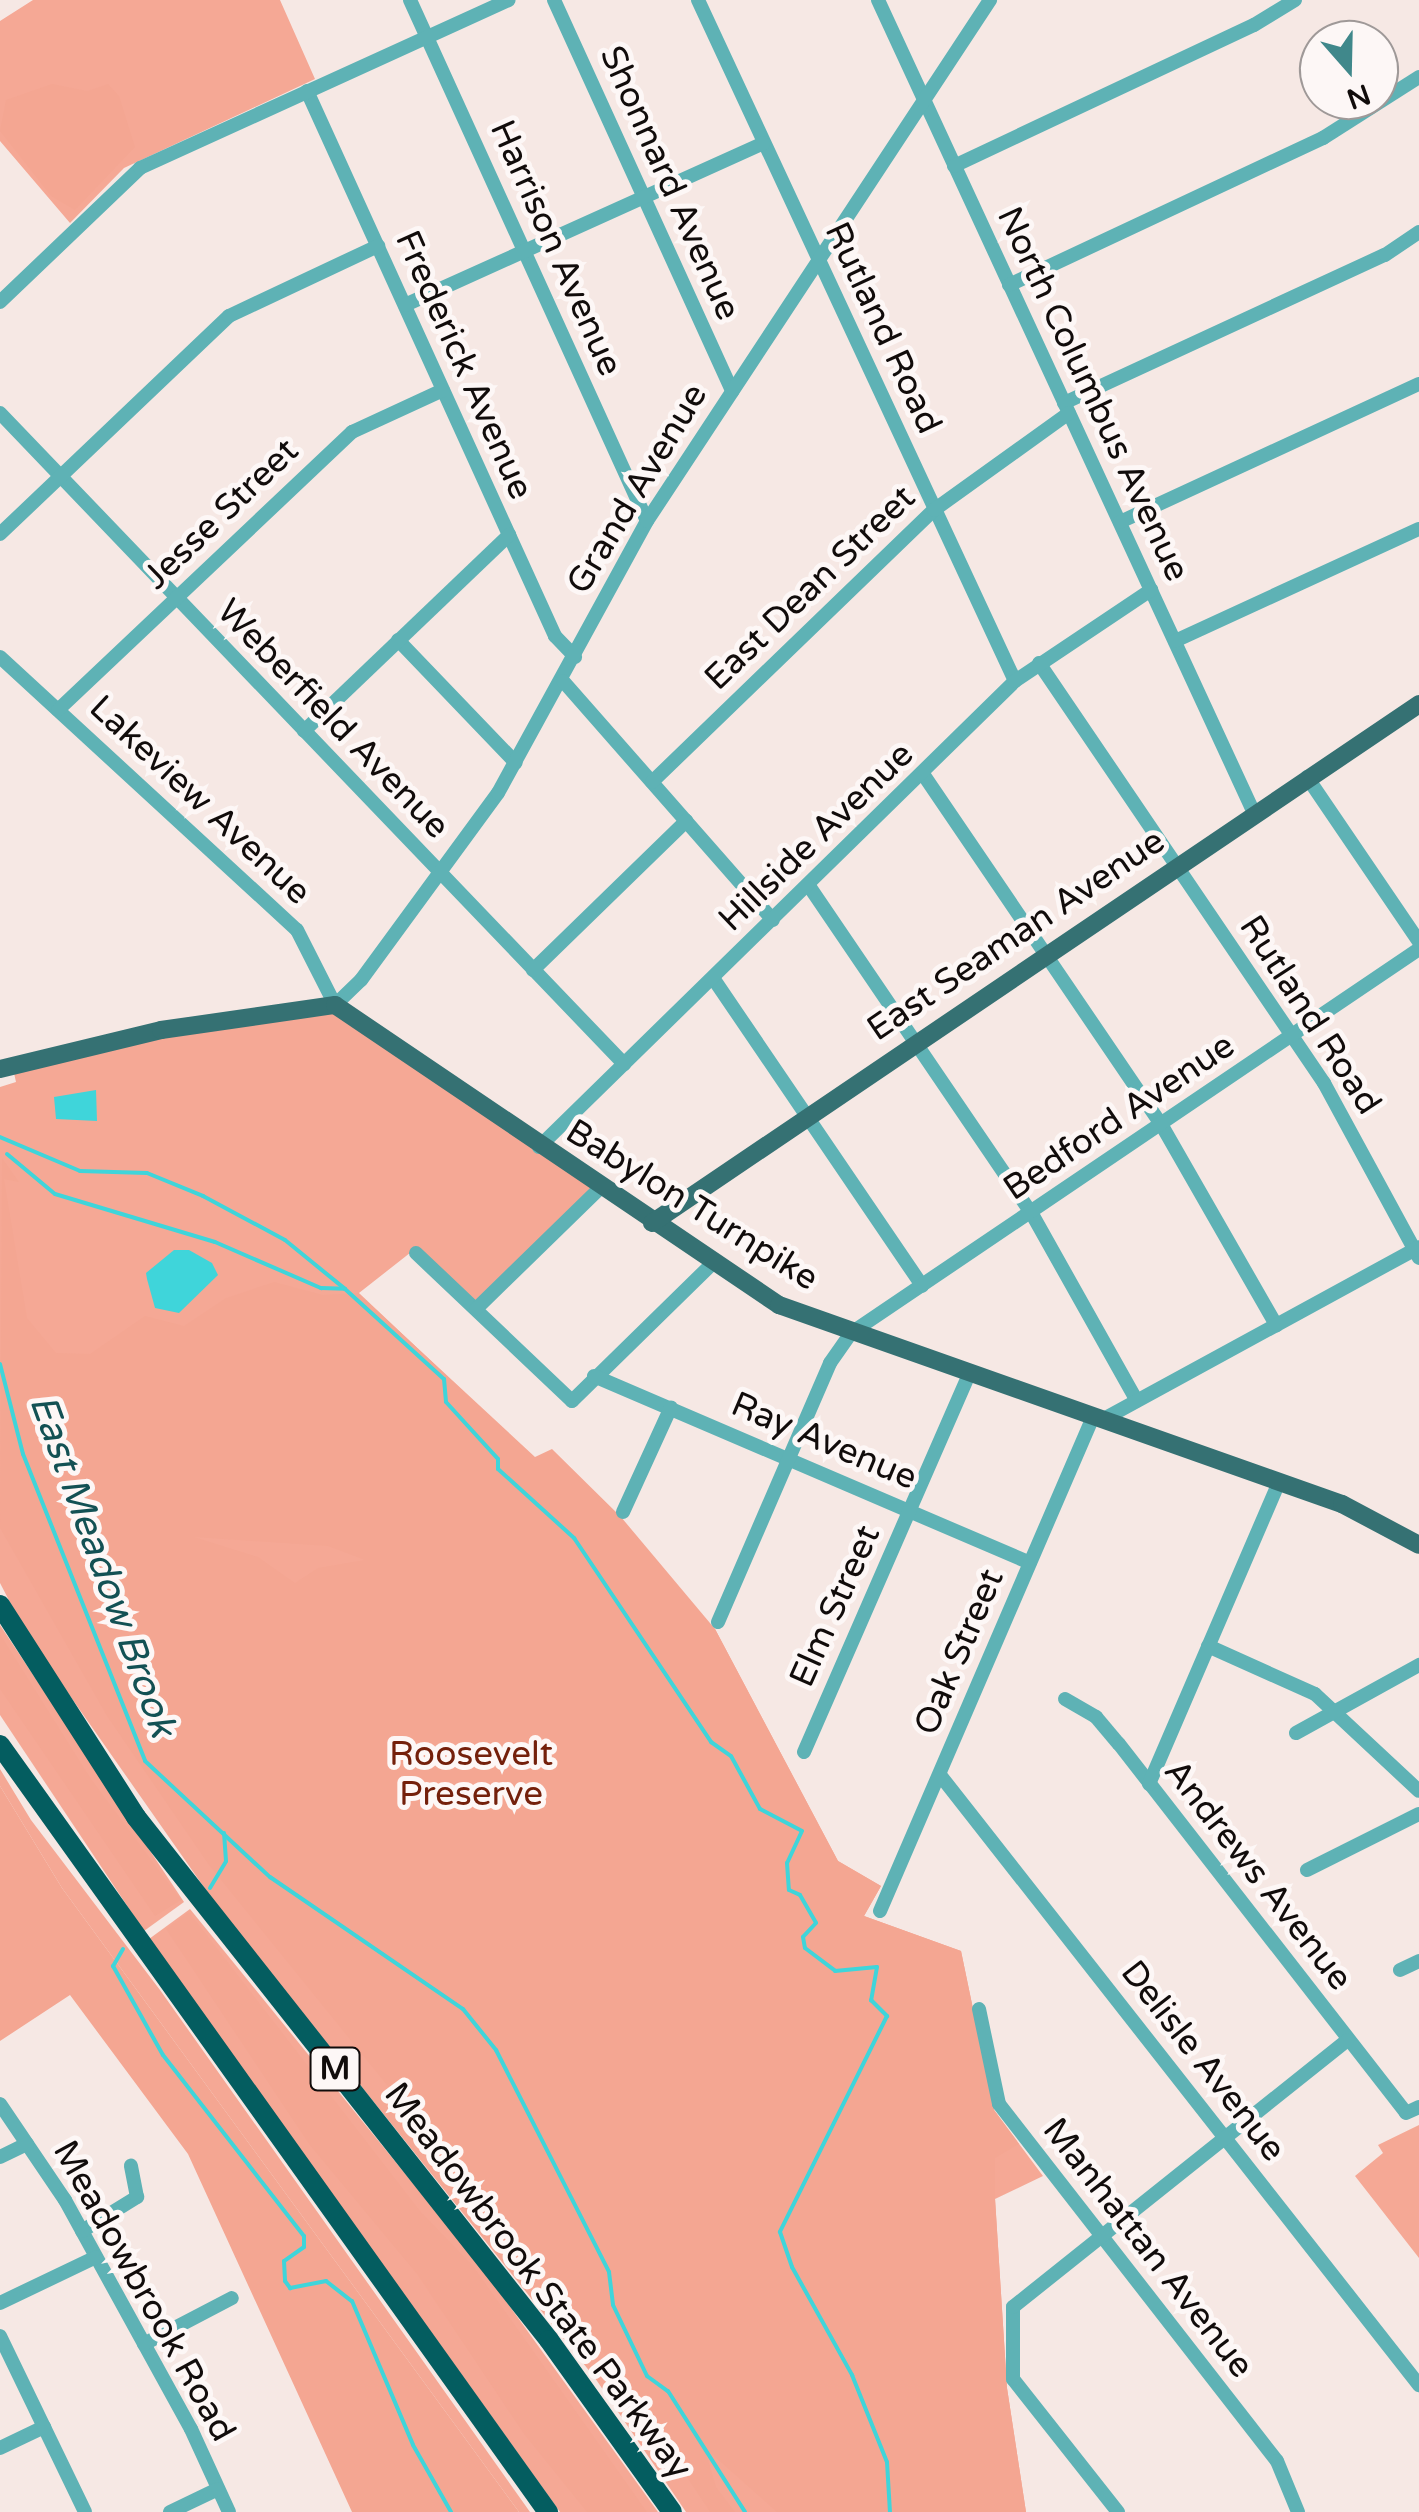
<!DOCTYPE html>
<html>
<head>
<meta charset="utf-8">
<style>
	body { margin:0 }
	#map { position:relative; width:1419px; height:2512px; overflow:hidden; background:#f6e8e4; font-family:"Varela Round",sans-serif }
	div>[style] { position:absolute }
	[style*='--x'] { left:calc(var(--x)*1px); top:calc(var(--y)*1px); width:calc(var(--w)*1px); rotate:calc(var(--a)*1deg) }
	.green>* { inset:0; background:#f5a895 }
	.forest>* { inset:0; background:#f4a692 }
	.water>* { inset:0; background:#3fd5da }
	.stream>* { height:4px; margin:-2px; padding:0 2px; transform-origin:2px; border-radius:2px; background:#3fd5da }
	.minor>* { height:14px; margin:-7px; padding:0 7px; transform-origin:7px; border-radius:7px; background:#5eb2b5 }
	.major>* { height:18px; margin:-9px; padding:0 9px; transform-origin:9px; border-radius:9px; background:#357173 }
	.highway>* { height:20px; margin:-10px; padding:0 10px; transform-origin:10px; border-radius:10px; background:#045d60 }
	span { translate:-50% -50%; white-space:nowrap; text-align:center; line-height:1.15; -webkit-text-stroke:10px #fdf7f6; paint-order:stroke }
	.shield-label span { padding:2px 8px; background:#fdf7f6; border:2px solid; border-radius:8px; -webkit-text-stroke-width:0 }
	.shield-label { font-size:32px; color:#110c0b; font-weight:700 }
	.street-label { font-size:35px; color:#110c0b }
	.park-label { font-size:35px; color:#74200b }
	.water-label { font-size:38px; color:#135154; font-style:italic }
	.north { position:absolute; left:1299px; top:20px; width:100px; height:100px; box-sizing:border-box; background:#fdf7f6; border:2px solid #9f9998; border-radius:50%; rotate:160deg; font-size:28px; font-weight:700; line-height:40px; text-align:center; color:#110c0b }
	.north::after { content:''; display:block; margin:auto; width:35px; height:45px; background:#40888b; clip-path:polygon(50% 0,100% 100%,50% 72%,0 100%) }
</style>
</head>
<body>
<div id="map">
	<div class="green">
		<i style="clip-path:polygon(33px 0,280px 0,315px 79px,124px 168px,70px 223px,0 141px,0 21px)"></i>
		<i style="clip-path:polygon(333px 1004px,597px 1188px,476px 1306px,415px 1249px,359px 1293px,715px 1629px,838px 1861px,881px 1886px,864px 1916px,961px 1951px,994px 2110px,1043px 2176px,995px 2199px,1007px 2388px,1026px 2512px,686px 2512px,595px 2378px,220px 1910px,26px 1633px,0 1583px,0 1087px,16px 1082px,12px 1064px)"></i>
		<i style="clip-path:polygon(0 1625px,184px 1902px,144px 1931px,0 1715px)"></i>
		<i style="clip-path:polygon(0 1769px,31px 1820px,160px 1990px,530px 2512px,519px 2512px,62px 1888px,0 1786px)"></i>
		<i style="clip-path:polygon(190px 1909px,485px 2272px,658px 2512px,560px 2512px,149px 1939px)"></i>
		<i style="clip-path:polygon(1419px 2125px,1419px 2258px,1355px 2176px,1383px 2153px,1378px 2145px)"></i>
	</div>
	<div class="forest">
		<i style="clip-path:polygon(52px 84px,87px 91px,108px 84px,119px 96px,135px 147px,75px 210px,51px 196px,0 131px,6px 100px)"></i>
		<i style="clip-path:polygon(evenodd,2px 1158px,19px 1182px,4px 1179px,27px 1318px,56px 1353px,90px 1354px,145px 1316px,184px 1326px,226px 1298px,274px 1282px,323px 1295px,358px 1293px,535px 1457px,552px 1449px,621px 1517px,715px 1629px,838px 1861px,881px 1886px,864px 1916px,961px 1951px,994px 2110px,1019px 2144px,995px 2158px,995px 2198px,1007px 2388px,1026px 2512px,777px 2512px,704px 2447px,716px 2487px,735px 2512px,710px 2512px,610px 2361px,209px 1865px,107px 1716px,0 1528px,2px 1158px,194px 1537px,328px 1546px,365px 1560px,318px 1568px,295px 1583px,258px 1557px,194px 1537px)"></i>
		<i style="clip-path:polygon(0 1634px,91px 1779px,181px 1900px,155px 1916px,0 1689px)"></i>
		<i style="clip-path:polygon(0 1786px,62px 1888px,519px 2512px,352px 2512px,188px 2154px,70px 1995px,0 2041px)"></i>
		<i style="clip-path:polygon(189px 1912px,420px 2211px,473px 2266px,647px 2512px,587px 2512px,524px 2434px,417px 2274px,309px 2144px,166px 1929px)"></i>
	</div>
	<div class="water">
		<i style="clip-path:polygon(96px 1090px,97px 1121px,56px 1119px,54px 1097px)"></i>
		<i style="clip-path:polygon(174px 1250px,189px 1250px,212px 1263px,218px 1275px,179px 1313px,155px 1308px,147px 1279px,146px 1273px)"></i>
	</div>
	<div class="stream">
		<i style="--x:0;--y:1137;--w:87;--a:23"></i>
		<i style="--x:80;--y:1171;--w:67;--a:1.7"></i>
		<i style="--x:147;--y:1173;--w:61;--a:22.3"></i>
		<i style="--x:203;--y:1196;--w:93;--a:28.2"></i>
		<i style="--x:285;--y:1240;--w:77;--a:39.2"></i>
		<i style="--x:7;--y:1154;--w:62;--a:39.8"></i>
		<i style="--x:55;--y:1194;--w:167;--a:16.7"></i>
		<i style="--x:215;--y:1242;--w:116;--a:23.5"></i>
		<i style="--x:321;--y:1288;--w:24;--a:2"></i>
		<i style="--x:345;--y:1289;--w:134;--a:42.3"></i>
		<i style="--x:444;--y:1379;--w:23;--a:85"></i>
		<i style="--x:446;--y:1402;--w:77;--a:47.6"></i>
		<i style="--x:498;--y:1459;--w:10;--a:90"></i>
		<i style="--x:498;--y:1469;--w:103;--a:42.2"></i>
		<i style="--x:574;--y:1538;--w:246;--a:56.1"></i>
		<i style="--x:711;--y:1742;--w:24;--a:35"></i>
		<i style="--x:731;--y:1756;--w:60;--a:61.3"></i>
		<i style="--x:760;--y:1809;--w:47;--a:27.6"></i>
		<i style="--x:802;--y:1831;--w:35;--a:115"></i>
		<i style="--x:787;--y:1863;--w:27;--a:86"></i>
		<i style="--x:789;--y:1890;--w:12;--a:24"></i>
		<i style="--x:800;--y:1895;--w:32;--a:60"></i>
		<i style="--x:816;--y:1923;--w:19;--a:133"></i>
		<i style="--x:803;--y:1937;--w:11;--a:80"></i>
		<i style="--x:805;--y:1948;--w:38;--a:37"></i>
		<i style="--x:835;--y:1971;--w:42;--a:-5.4"></i>
		<i style="--x:877;--y:1967;--w:34;--a:100"></i>
		<i style="--x:871;--y:2000;--w:23;--a:45"></i>
		<i style="--x:887;--y:2016;--w:241;--a:116.4"></i>
		<i style="--x:780;--y:2232;--w:37;--a:71"></i>
		<i style="--x:792;--y:2267;--w:124;--a:60.9"></i>
		<i style="--x:852;--y:2375;--w:94;--a:68.1"></i>
		<i style="--x:887;--y:2462;--w:50;--a:86.6"></i>
		<i style="--x:0;--y:1364;--w:93;--a:75.7"></i>
		<i style="--x:23;--y:1454;--w:330;--a:68.3"></i>
		<i style="--x:145;--y:1761;--w:171;--a:42.9"></i>
		<i style="--x:270;--y:1877;--w:234;--a:34.4"></i>
		<i style="--x:463;--y:2009;--w:53;--a:51.2"></i>
		<i style="--x:496;--y:2050;--w:249;--a:63"></i>
		<i style="--x:609;--y:2272;--w:33;--a:83"></i>
		<i style="--x:613;--y:2305;--w:79;--a:64.4"></i>
		<i style="--x:647;--y:2376;--w:26;--a:36"></i>
		<i style="--x:668;--y:2391;--w:143;--a:57.5"></i>
		<i style="--x:210;--y:1888;--w:31;--a:-59"></i>
		<i style="--x:226;--y:1861;--w:28;--a:-94"></i>
		<i style="--x:123;--y:1949;--w:20;--a:120"></i>
		<i style="--x:113;--y:1966;--w:102;--a:60.7"></i>
		<i style="--x:163;--y:2055;--w:229;--a:52.1"></i>
		<i style="--x:304;--y:2236;--w:11;--a:90"></i>
		<i style="--x:304;--y:2247;--w:24;--a:145"></i>
		<i style="--x:284;--y:2261;--w:20;--a:87"></i>
		<i style="--x:285;--y:2281;--w:9;--a:54"></i>
		<i style="--x:290;--y:2288;--w:37;--a:-11"></i>
		<i style="--x:326;--y:2281;--w:33;--a:38"></i>
		<i style="--x:352;--y:2301;--w:156;--a:67"></i>
		<i style="--x:413;--y:2445;--w:77;--a:60.4"></i>
	</div>
	<div class="minor">
		<i style="--x:410;--y:0;--w:572;--a:65.54"></i>
		<i style="--x:554;--y:0;--w:430;--a:65.5"></i>
		<i style="--x:698;--y:0;--w:751;--a:65.04"></i>
		<i style="--x:878;--y:0;--w:896;--a:65.18"></i>
		<i style="--x:307;--y:91;--w:599;--a:65.53"></i>
		<i style="--x:555;--y:636;--w:29;--a:46"></i>
		<i style="--x:954;--y:166;--w:331;--a:-25.2"></i>
		<i style="--x:1254;--y:25;--w:48;--a:-31.4"></i>
		<i style="--x:1009;--y:285;--w:347;--a:-25.1"></i>
		<i style="--x:1323;--y:138;--w:114;--a:-32.4"></i>
		<i style="--x:0;--y:302;--w:194;--a:-43.7"></i>
		<i style="--x:140;--y:168;--w:405;--a:-24.5"></i>
		<i style="--x:405;--y:305;--w:393;--a:-24.3"></i>
		<i style="--x:1064;--y:403;--w:353;--a:-24.8"></i>
		<i style="--x:1385;--y:255;--w:41;--a:-34.1"></i>
		<i style="--x:0;--y:413;--w:902;--a:46.21"></i>
		<i style="--x:1120;--y:522;--w:329;--a:-24.8"></i>
		<i style="--x:0;--y:534;--w:316;--a:-43.6"></i>
		<i style="--x:229;--y:316;--w:165;--a:-25.2"></i>
		<i style="--x:398;--y:640;--w:170;--a:46.2"></i>
		<i style="--x:1175;--y:641;--w:268;--a:-24.7"></i>
		<i style="--x:0;--y:657;--w:403;--a:42.6"></i>
		<i style="--x:297;--y:930;--w:84;--a:63.1"></i>
		<i style="--x:335;--y:1005;--w:36;--a:-44"></i>
		<i style="--x:361;--y:980;--w:232;--a:-53.8"></i>
		<i style="--x:498;--y:793;--w:310;--a:-61.3"></i>
		<i style="--x:647;--y:521;--w:624;--a:-56.64"></i>
		<i style="--x:1039;--y:663;--w:508;--a:55.84"></i>
		<i style="--x:1324;--y:1083;--w:199;--a:61.5"></i>
		<i style="--x:563;--y:681;--w:318;--a:48.7"></i>
		<i style="--x:58;--y:710;--w:405;--a:-43.4"></i>
		<i style="--x:352;--y:432;--w:100;--a:-24.8"></i>
		<i style="--x:304;--y:731;--w:284;--a:-43.7"></i>
		<i style="--x:923;--y:774;--w:423;--a:55.8"></i>
		<i style="--x:1161;--y:1124;--w:232;--a:60.2"></i>
		<i style="--x:1307;--y:777;--w:199;--a:55.8"></i>
		<i style="--x:652;--y:782;--w:392;--a:-44"></i>
		<i style="--x:934;--y:510;--w:166;--a:-35.7"></i>
		<i style="--x:809;--y:886;--w:397;--a:55.8"></i>
		<i style="--x:1032;--y:1214;--w:214;--a:60.7"></i>
		<i style="--x:533;--y:970;--w:214;--a:-44.2"></i>
		<i style="--x:713;--y:978;--w:372;--a:55.8"></i>
		<i style="--x:539;--y:1147;--w:666;--a:-44.39"></i>
		<i style="--x:1015;--y:681;--w:164;--a:-33.8"></i>
		<i style="--x:416;--y:1253;--w:215;--a:43.5"></i>
		<i style="--x:572;--y:1401;--w:197;--a:-44.4"></i>
		<i style="--x:476;--y:1309;--w:173;--a:-44.3"></i>
		<i style="--x:594;--y:1376;--w:474;--a:23.2"></i>
		<i style="--x:1102;--y:1420;--w:361;--a:-28.6"></i>
		<i style="--x:623;--y:1512;--w:115;--a:-65.4"></i>
		<i style="--x:718;--y:1622;--w:282;--a:-66.6"></i>
		<i style="--x:830;--y:1363;--w:37;--a:-55"></i>
		<i style="--x:851;--y:1333;--w:686;--a:-34.06"></i>
		<i style="--x:1208;--y:1646;--w:117;--a:24.2"></i>
		<i style="--x:1315;--y:1694;--w:142;--a:43"></i>
		<i style="--x:1065;--y:1699;--w:36;--a:30"></i>
		<i style="--x:1096;--y:1717;--w:35;--a:50"></i>
		<i style="--x:1119;--y:1744;--w:467;--a:52.1"></i>
		<i style="--x:1406;--y:2113;--w:14;--a:-25"></i>
		<i style="--x:1296;--y:1733;--w:141;--a:-28.9"></i>
		<i style="--x:804;--y:1752;--w:412;--a:-66.4"></i>
		<i style="--x:940;--y:1775;--w:776;--a:51.86"></i>
		<i style="--x:1149;--y:1784;--w:329;--a:-66.7"></i>
		<i style="--x:1307;--y:1870;--w:125;--a:-26.6"></i>
		<i style="--x:880;--y:1911;--w:538;--a:-66.68"></i>
		<i style="--x:1400;--y:1970;--w:21;--a:-25"></i>
		<i style="--x:979;--y:2009;--w:97;--a:78.1"></i>
		<i style="--x:999;--y:2104;--w:452;--a:52.1"></i>
		<i style="--x:1277;--y:2461;--w:55;--a:67.6"></i>
		<i style="--x:0;--y:2104;--w:116;--a:55.9"></i>
		<i style="--x:65;--y:2200;--w:261;--a:61.2"></i>
		<i style="--x:191;--y:2429;--w:91;--a:65.4"></i>
		<i style="--x:0;--y:2157;--w:30;--a:-26"></i>
		<i style="--x:82;--y:2231;--w:65;--a:-31.7"></i>
		<i style="--x:137;--y:2197;--w:32;--a:-101"></i>
		<i style="--x:0;--y:2303;--w:106;--a:-25.6"></i>
		<i style="--x:0;--y:2336;--w:195;--a:64.2"></i>
		<i style="--x:144;--y:2344;--w:99;--a:-27.6"></i>
		<i style="--x:0;--y:2448;--w:49;--a:-25.5"></i>
		<i style="--x:170;--y:2512;--w:53;--a:-25.6"></i>
		<i style="--x:1118;--y:2512;--w:169;--a:-128.3"></i>
		<i style="--x:1013;--y:2379;--w:72;--a:-90"></i>
		<i style="--x:1013;--y:2307;--w:428;--a:-38.6"></i>
	</div>
	<div class="major">
		<i style="--x:0;--y:1069;--w:166;--a:-13.6"></i>
		<i style="--x:161;--y:1030;--w:176;--a:-8.2"></i>
		<i style="--x:335;--y:1005;--w:536;--a:34.05"></i>
		<i style="--x:779;--y:1305;--w:597;--a:19.47"></i>
		<i style="--x:1342;--y:1504;--w:87;--a:28"></i>
		<i style="--x:652;--y:1223;--w:926;--a:-34.08"></i>
	</div>
	<div class="highway">
		<i style="--x:0;--y:1605;--w:252;--a:57.3"></i>
		<i style="--x:136;--y:1817;--w:666;--a:51.7"></i>
		<i style="--x:549;--y:2340;--w:211;--a:54.4"></i>
		<i style="--x:0;--y:1745;--w:943;--a:54.46"></i>
	</div>
	<div class="shield-label">
		<span style="left:335px;top:2069px">M</span>
	</div>
	<div class="street-label">
		<span style="left:670px;top:183px;rotate:66deg">Shonnard Avenue</span>
		<span style="left:556px;top:248px;rotate:66deg">Harrison Avenue</span>
		<span style="left:883px;top:328px;rotate:65deg">Rutland Road</span>
		<span style="left:464px;top:365px;rotate:66deg">Frederick Avenue</span>
		<span style="left:1093px;top:394px;rotate:65deg">North Columbus Avenue</span>
		<span style="left:637px;top:489px;rotate:-59deg">Grand Avenue</span>
		<span style="left:221px;top:514px;rotate:-44deg">Jesse Street</span>
		<span style="left:810px;top:588px;rotate:-44deg">East Dean Street</span>
		<span style="left:333px;top:719px;rotate:46deg">Weberfield Avenue</span>
		<span style="left:200px;top:800px;rotate:43deg">Lakeview Avenue</span>
		<span style="left:816px;top:837px;rotate:-44deg">Hillside Avenue</span>
		<span style="left:1016px;top:935px;rotate:-34deg">East Seaman Avenue</span>
		<span style="left:1310px;top:1015px;rotate:57deg">Rutland Road</span>
		<span style="left:1119px;top:1117px;rotate:-34deg">Bedford Avenue</span>
		<span style="left:692px;top:1205px;rotate:32deg">Babylon Turnpike</span>
		<span style="left:824px;top:1441px;rotate:23deg">Ray Avenue</span>
		<span style="left:835px;top:1606px;rotate:-66deg">Elm Street</span>
		<span style="left:959px;top:1652px;rotate:-67deg">Oak Street</span>
		<span style="left:1258px;top:1875px;rotate:52deg">Andrews Avenue</span>
		<span style="left:1203px;top:2061px;rotate:52deg">Delisle Avenue</span>
		<span style="left:1148px;top:2248px;rotate:52deg">Manhattan Avenue</span>
		<span style="left:538px;top:2281px;rotate:53deg">Meadowbrook State Parkway</span>
		<span style="left:144px;top:2291px;rotate:61deg">Meadowbrook Road</span>
	</div>
	<div class="park-label">
		<span style="left:471px;top:1774px">Roosevelt<br>Preserve</span>
	</div>
	<div class="water-label">
		<span style="left:102px;top:1566px;rotate:70deg">East Meadow Brook</span>
	</div>
	<div class="north">N</div>
</div>
</body>
</html>
